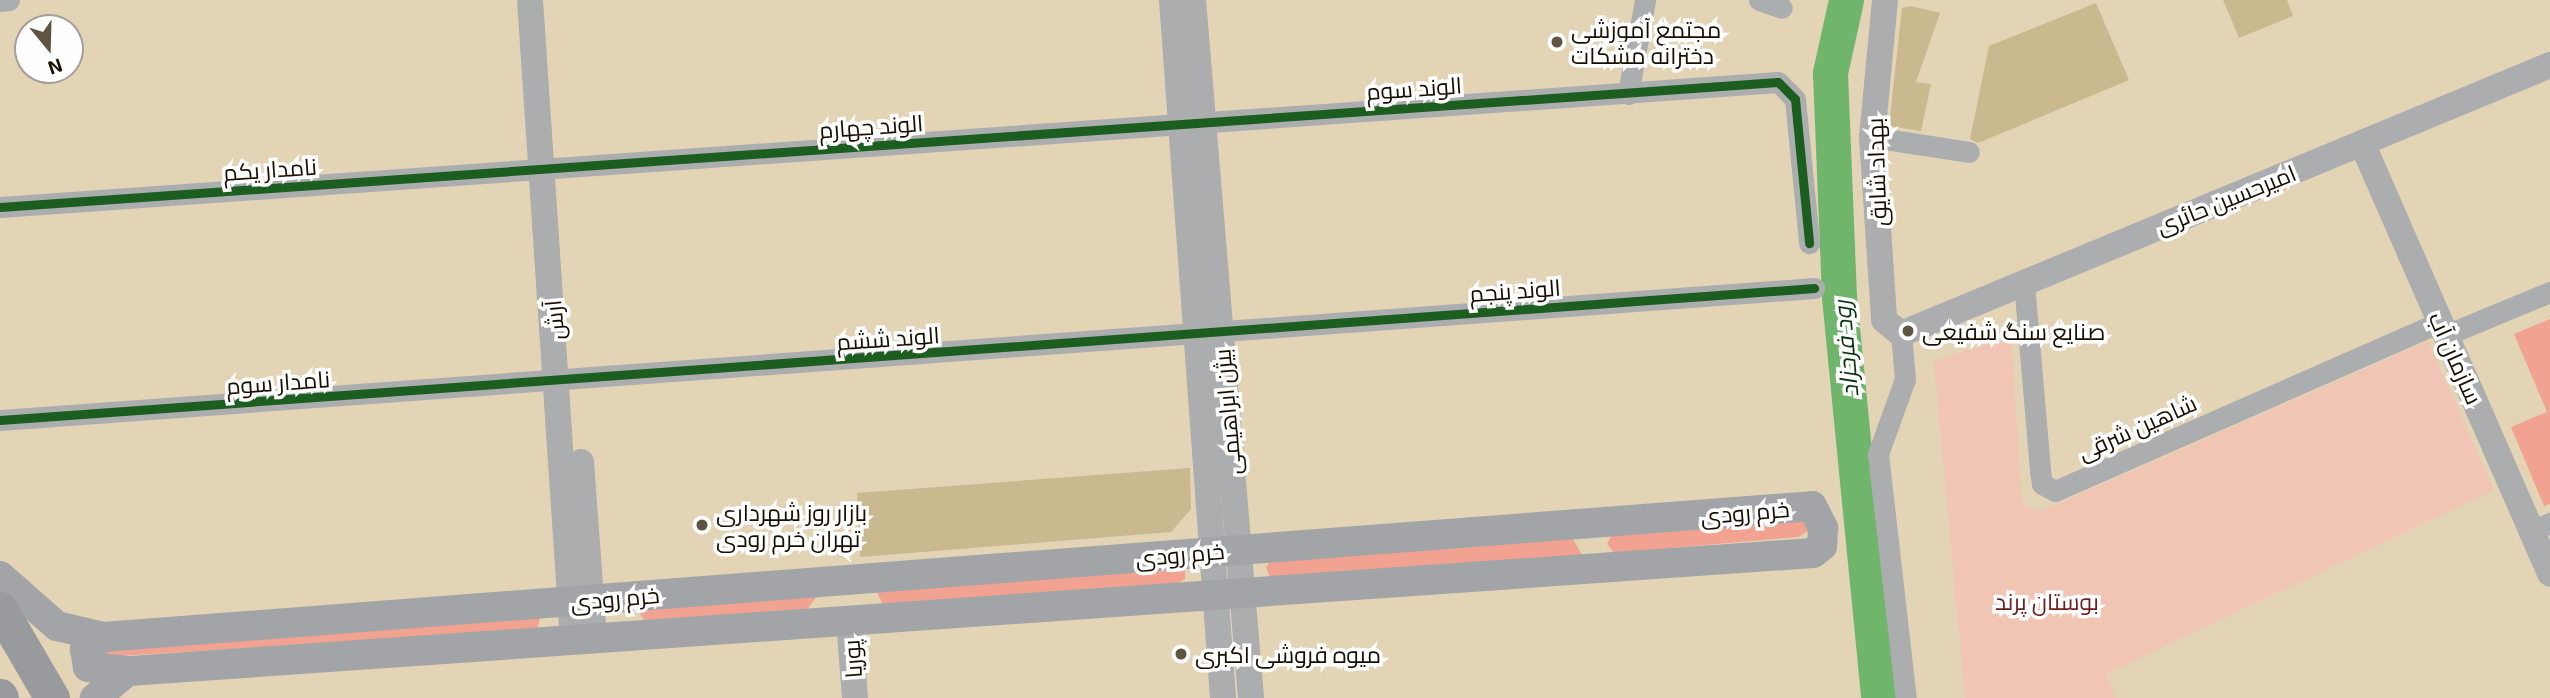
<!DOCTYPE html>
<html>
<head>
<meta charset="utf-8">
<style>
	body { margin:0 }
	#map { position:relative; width:2550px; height:698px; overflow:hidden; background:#e2d4b5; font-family:"Exo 2",Cairo,sans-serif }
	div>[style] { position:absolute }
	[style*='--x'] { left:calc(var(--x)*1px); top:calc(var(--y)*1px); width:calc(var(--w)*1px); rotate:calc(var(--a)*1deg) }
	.green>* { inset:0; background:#f1c5b3 }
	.forest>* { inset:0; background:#f1a290 }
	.river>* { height:35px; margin:-17.5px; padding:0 17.5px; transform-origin:17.5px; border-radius:17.5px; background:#6fb56c }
	.building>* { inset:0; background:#cab88e }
	.minor>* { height:21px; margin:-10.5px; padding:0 10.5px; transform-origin:10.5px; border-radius:10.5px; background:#acadaf }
	.tertiary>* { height:26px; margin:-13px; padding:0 13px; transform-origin:13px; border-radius:13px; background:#acadaf }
	.secondary>* { height:30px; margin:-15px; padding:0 15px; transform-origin:15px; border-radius:15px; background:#a2a4a7 }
	.trunk>* { height:35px; margin:-17.5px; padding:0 17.5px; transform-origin:17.5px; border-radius:17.5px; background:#989a9e }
	.cycleway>* { height:9px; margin:-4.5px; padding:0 4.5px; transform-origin:4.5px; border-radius:4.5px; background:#1b5e20 }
	.dots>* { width:19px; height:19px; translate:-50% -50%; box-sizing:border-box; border:4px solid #fefefe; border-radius:50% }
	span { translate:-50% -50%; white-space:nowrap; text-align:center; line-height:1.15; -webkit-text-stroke:7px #fefefe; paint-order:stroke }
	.poi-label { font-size:23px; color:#180f00 }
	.left { translate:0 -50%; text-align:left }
	.street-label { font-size:23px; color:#180f00 }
	.park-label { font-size:23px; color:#6f1e1c }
	.water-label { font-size:24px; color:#08330f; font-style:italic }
	.north { position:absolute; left:14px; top:14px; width:70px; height:70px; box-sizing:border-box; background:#fefefe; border:2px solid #a29e98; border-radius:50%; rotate:161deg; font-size:19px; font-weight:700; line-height:28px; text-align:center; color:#180f00 }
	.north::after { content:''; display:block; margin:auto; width:24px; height:32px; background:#5f543f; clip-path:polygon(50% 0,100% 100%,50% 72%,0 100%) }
</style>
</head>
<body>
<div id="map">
	<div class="green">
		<i style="clip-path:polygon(2011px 336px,2022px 504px,2039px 512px,2428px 341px,2494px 490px,2106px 674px,2116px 698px,1965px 698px,1934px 361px)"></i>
	</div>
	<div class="forest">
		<i style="clip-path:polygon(2550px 319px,2550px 504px,2544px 506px,2511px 427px,2547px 412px,2514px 334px)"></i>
		<i style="clip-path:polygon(1805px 521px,1810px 530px,1798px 537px,1614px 553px,1607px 544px,1612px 534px)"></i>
		<i style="clip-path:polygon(1573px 539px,1583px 557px,1273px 584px,1266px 568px,1270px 560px)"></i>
		<i style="clip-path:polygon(1185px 566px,1185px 579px,1174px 585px,883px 605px,877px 593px,880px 587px)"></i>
		<i style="clip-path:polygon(817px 596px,807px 610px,644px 620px,637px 609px)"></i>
		<i style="clip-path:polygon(541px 614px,537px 630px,102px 657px,106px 645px)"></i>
	</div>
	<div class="river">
		<i style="--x:1846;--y:0;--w:75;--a:102.4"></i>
		<i style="--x:1830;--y:73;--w:224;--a:87.7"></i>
		<i style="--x:1839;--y:297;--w:403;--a:84.4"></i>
	</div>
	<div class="building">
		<i style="clip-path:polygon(2223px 0,2287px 0,2293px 16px,2239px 38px)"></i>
		<i style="clip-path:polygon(2096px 3px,2129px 80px,1978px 143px,1970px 139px,1989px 46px)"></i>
		<i style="clip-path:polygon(1911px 6px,1940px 13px,1916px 82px,1931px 84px,1921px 131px,1889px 126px,1902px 8px)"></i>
		<i style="clip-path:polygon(1190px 468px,1191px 509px,1171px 532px,860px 557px,857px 493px)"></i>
	</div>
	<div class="minor">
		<i style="--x:1759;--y:0;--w:24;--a:19"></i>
		<i style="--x:0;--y:1;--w:9;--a:-6"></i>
		<i style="--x:1628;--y:94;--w:96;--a:-79.7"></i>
		<i style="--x:1872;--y:137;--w:98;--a:8.8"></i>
		<i style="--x:0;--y:207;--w:1782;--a:-4.02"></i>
		<i style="--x:1778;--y:82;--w:24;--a:45"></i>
		<i style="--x:1795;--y:99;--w:145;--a:84.4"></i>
		<i style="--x:2024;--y:283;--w:189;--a:85.1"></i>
		<i style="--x:2040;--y:471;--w:13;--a:81"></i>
		<i style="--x:2042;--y:484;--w:15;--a:28"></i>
		<i style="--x:2055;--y:491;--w:420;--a:-23.7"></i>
		<i style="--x:1901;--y:334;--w:45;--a:84.9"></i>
		<i style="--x:1905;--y:379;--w:80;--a:109.8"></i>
		<i style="--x:1878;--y:454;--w:246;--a:83.5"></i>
		<i style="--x:2446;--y:335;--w:113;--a:-22.5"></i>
		<i style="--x:0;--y:420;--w:1819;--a:-4.16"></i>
		<i style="--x:2531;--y:531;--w:21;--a:-23"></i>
	</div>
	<div class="tertiary">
		<i style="--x:530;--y:0;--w:641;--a:86.16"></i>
		<i style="--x:1172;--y:0;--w:700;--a:85.82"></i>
		<i style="--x:1193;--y:0;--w:700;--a:85.25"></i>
		<i style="--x:1885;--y:0;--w:138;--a:95.4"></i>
		<i style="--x:1872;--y:137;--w:183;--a:86.2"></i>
		<i style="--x:1884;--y:320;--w:22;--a:39"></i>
		<i style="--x:1901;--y:334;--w:703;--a:-22.51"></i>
		<i style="--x:2362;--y:143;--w:470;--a:66.4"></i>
		<i style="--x:581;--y:462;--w:176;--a:85.8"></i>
		<i style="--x:849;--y:621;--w:77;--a:85.5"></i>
	</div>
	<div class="secondary">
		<i style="--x:0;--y:576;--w:76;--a:41.3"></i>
		<i style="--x:57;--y:626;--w:47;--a:13.4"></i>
		<i style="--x:103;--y:637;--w:1714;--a:-4.38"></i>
		<i style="--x:1812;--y:506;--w:25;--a:63"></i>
		<i style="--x:1823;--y:528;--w:18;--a:93"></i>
		<i style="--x:1822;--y:546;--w:11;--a:142"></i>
		<i style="--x:1813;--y:553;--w:1689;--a:175.99"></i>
		<i style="--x:128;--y:671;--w:43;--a:140.7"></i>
		<i style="--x:103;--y:637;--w:22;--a:146"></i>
		<i style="--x:85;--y:649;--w:18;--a:81"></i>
		<i style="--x:88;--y:667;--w:40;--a:5.7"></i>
	</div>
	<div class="trunk">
		<i style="--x:0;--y:609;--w:103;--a:59.7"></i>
		<i style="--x:0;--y:696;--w:2;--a:63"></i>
	</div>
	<div class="cycleway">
		<i style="--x:0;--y:207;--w:1782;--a:-4.02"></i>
		<i style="--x:1778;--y:82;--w:24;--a:45"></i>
		<i style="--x:1795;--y:99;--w:145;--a:84.4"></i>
		<i style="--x:0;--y:420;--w:1819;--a:-4.16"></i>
	</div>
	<div class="dots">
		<i style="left:1557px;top:42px;background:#5f543f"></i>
		<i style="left:1908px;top:331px;background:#5f543f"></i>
		<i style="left:702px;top:525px;background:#5f543f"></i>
		<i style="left:1181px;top:654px;background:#5f543f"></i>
	</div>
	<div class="poi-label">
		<span class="left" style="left:1571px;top:42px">مجتمع آموزشی<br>دخترانه مشکات</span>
		<span class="left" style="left:1922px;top:331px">صنایع سنگ شفیعی</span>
		<span class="left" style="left:716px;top:525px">بازار روز شهرداری<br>تهران خرم رودی</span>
		<span class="left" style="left:1195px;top:654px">میوه فروشی اکبری</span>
	</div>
	<div class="street-label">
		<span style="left:1414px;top:88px;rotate:-4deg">الوند سوم</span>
		<span style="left:871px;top:126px;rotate:-4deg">الوند چهارم</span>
		<span style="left:270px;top:169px;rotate:-4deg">نامدار یکم</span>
		<span style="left:1876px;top:172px;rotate:-92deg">بهداد شایق</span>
		<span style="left:2226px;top:199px;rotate:-22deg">امیرحسین حائری</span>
		<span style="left:1515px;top:290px;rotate:-4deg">الوند پنجم</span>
		<span style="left:554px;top:320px;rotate:-95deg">آرش</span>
		<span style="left:888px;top:338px;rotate:-4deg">الوند ششم</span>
		<span style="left:2456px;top:358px;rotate:66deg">سازمان آب</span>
		<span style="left:278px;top:382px;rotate:-4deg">نامدار سوم</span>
		<span style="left:1227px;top:412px;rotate:-95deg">بیژن ابراهیمی</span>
		<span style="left:2137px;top:427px;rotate:-24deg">شاهین شرقی</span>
		<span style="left:1745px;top:512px;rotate:-5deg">خرم رودی</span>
		<span style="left:1180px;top:554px;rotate:-5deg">خرم رودی</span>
		<span style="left:615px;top:598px;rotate:-5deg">خرم رودی</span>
		<span style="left:852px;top:659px;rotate:-94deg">پوریا</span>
	</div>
	<div class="park-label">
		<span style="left:2047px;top:601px">بوستان پرند</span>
	</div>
	<div class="water-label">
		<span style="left:1845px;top:349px;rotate:-95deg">رود فرحزاد</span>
	</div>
	<div class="north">N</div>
</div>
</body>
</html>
